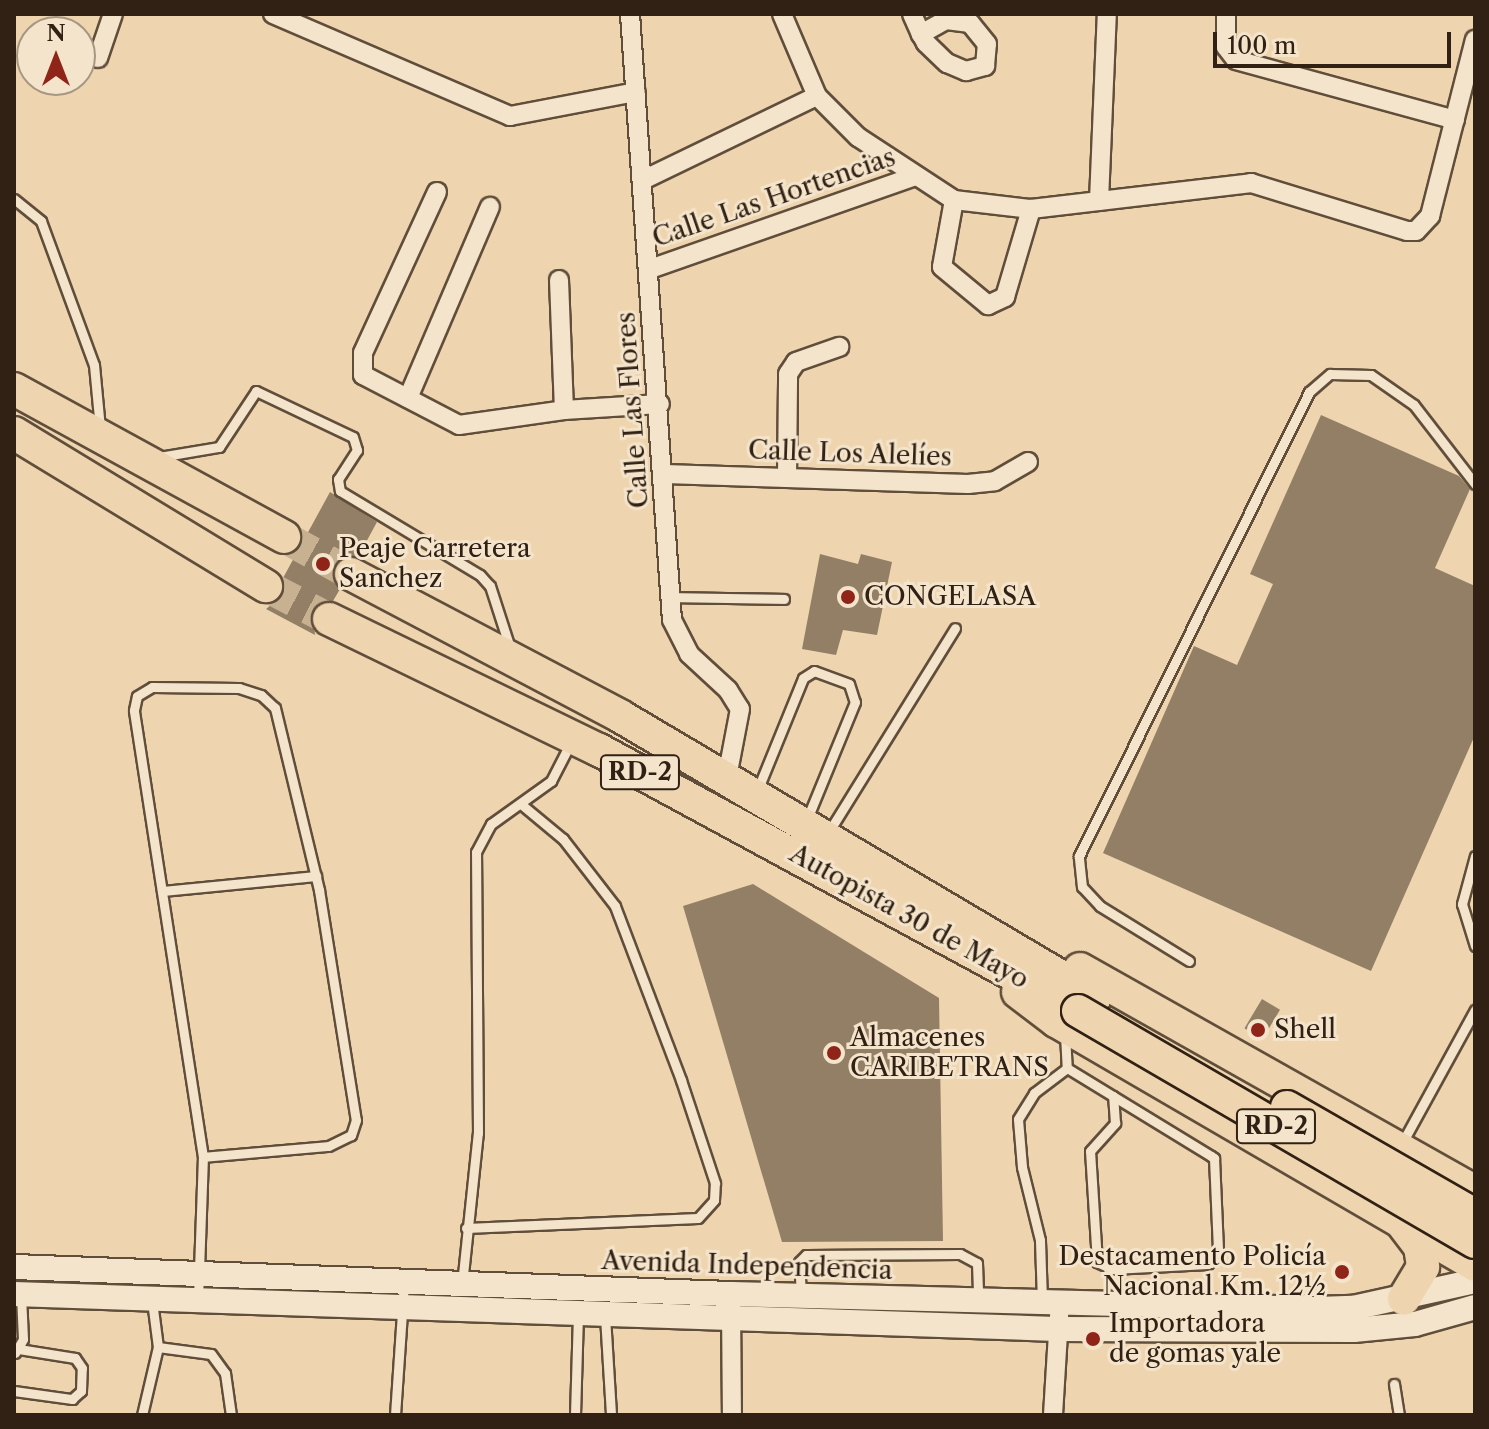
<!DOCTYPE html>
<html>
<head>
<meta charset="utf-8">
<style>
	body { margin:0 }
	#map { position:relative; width:1489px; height:1429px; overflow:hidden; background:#eed5af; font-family:"Libre Caslon Text",serif }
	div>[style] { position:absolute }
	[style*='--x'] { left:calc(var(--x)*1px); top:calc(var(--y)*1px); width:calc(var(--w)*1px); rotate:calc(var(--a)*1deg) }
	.building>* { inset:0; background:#937f65; transform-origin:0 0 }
	.trunk-tunnel>* { height:32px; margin-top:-16px; transform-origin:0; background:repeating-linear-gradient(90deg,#c8b190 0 32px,transparent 0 48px) }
	.roads { filter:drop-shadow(2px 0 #604e3b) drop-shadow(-2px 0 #604e3b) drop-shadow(0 2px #604e3b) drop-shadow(0 -2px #604e3b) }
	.service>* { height:9px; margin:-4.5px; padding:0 4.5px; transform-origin:4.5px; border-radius:4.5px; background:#f4e4cb }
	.minor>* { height:18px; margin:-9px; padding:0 9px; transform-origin:9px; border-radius:9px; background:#f4e4cb }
	.tertiary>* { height:24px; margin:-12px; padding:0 12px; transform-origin:12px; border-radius:12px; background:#f4e4cb }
	.trunk>* { height:32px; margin:-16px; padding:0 16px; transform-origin:16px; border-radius:16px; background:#eed5af }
	.bridges { filter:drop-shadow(2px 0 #302114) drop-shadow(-2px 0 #302114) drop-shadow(0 2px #302114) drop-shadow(0 -2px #302114) }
	.trunk-bridge>* { height:32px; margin:-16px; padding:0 16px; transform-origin:16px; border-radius:16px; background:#eed5af }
	.dots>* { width:22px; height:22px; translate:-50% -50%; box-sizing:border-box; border:4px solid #f4e4cb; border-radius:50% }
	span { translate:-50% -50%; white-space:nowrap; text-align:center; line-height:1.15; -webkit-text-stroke:6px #f4e4cb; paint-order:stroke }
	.shield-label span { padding:2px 6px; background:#f4e4cb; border:2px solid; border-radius:6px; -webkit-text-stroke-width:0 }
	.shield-label { font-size:24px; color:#302114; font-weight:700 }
	.street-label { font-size:26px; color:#302114 }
	.poi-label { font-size:26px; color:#302114 }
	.left { translate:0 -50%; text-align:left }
	.right { translate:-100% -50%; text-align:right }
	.frame { position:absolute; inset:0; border:16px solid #302114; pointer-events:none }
	.north { position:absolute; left:16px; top:16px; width:80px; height:80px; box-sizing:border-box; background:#f4e4cb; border:2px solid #a69682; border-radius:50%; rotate:0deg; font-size:22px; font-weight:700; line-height:32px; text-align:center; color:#302114 }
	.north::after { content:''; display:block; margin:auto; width:28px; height:36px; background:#8f2418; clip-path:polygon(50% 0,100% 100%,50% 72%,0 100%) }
	.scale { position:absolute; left:1213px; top:32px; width:238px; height:36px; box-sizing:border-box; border:4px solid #302114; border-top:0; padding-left:10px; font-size:24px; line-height:28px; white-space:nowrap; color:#302114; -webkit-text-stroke:6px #f4e4cb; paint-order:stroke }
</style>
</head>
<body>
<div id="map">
	<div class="building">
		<i style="clip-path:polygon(1321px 415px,1459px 476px,1470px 489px,1435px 568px,1475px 586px,1475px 735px,1371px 971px,1103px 853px,1194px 646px,1237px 665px,1273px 584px,1250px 574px)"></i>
		<i style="clip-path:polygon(330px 492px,377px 522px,358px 557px,342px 558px,335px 564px,332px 576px,340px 589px,333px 601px,312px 610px,315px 635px,266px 609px,283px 595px,283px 578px)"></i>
		<i style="clip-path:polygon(820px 554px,858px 564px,861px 554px,892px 562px,877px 635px,843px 630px,836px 655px,802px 649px)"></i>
		<i style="clip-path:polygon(753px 884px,939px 998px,943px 1241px,782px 1242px,683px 906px)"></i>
		<i style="left:1262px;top:999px;width:21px;height:34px;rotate:31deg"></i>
	</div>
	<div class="trunk-tunnel">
		<i style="--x:284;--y:537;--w:77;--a:28.9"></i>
		<i style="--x:266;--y:586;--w:71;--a:27.6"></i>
	</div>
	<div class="roads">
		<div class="service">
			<i style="--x:14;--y:199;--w:35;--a:39"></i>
			<i style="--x:41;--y:221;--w:153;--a:69.8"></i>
			<i style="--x:94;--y:365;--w:63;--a:84.6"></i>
			<i style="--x:159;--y:457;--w:61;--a:-9.5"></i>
			<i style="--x:219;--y:447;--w:67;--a:-56.5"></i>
			<i style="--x:256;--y:391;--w:107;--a:25.4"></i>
			<i style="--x:353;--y:437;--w:14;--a:73"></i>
			<i style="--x:357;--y:450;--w:35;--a:123"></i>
			<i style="--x:338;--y:479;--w:12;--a:81"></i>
			<i style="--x:340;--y:491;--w:163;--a:31"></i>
			<i style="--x:480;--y:575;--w:15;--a:48"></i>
			<i style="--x:490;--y:586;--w:65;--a:72.1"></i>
			<i style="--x:670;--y:597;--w:114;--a:1"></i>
			<i style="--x:757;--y:791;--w:122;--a:-67.8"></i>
			<i style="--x:803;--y:678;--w:13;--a:-32"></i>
			<i style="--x:814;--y:671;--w:37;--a:20"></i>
			<i style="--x:849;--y:684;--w:19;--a:72"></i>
			<i style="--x:855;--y:702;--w:126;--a:112.3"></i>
			<i style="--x:828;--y:833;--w:241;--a:-58.2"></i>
			<i style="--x:1475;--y:856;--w:50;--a:105.2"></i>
			<i style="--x:1462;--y:904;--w:44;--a:72.8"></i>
			<i style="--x:162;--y:891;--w:155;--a:-5.6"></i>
			<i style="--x:1189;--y:961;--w:105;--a:-148.3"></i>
			<i style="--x:1100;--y:906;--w:26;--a:-133"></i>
			<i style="--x:1082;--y:887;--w:31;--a:-96"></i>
			<i style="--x:1079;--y:856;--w:518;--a:-63.63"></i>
			<i style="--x:1309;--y:392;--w:28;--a:-41"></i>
			<i style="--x:1330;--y:374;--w:41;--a:1.4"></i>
			<i style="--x:1371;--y:375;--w:52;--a:34.9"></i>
			<i style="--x:1414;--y:405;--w:100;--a:52.3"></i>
			<i style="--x:1065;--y:1034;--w:34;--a:87"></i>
			<i style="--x:1067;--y:1068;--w:169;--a:31.4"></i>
			<i style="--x:1211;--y:1156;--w:4;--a:34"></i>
			<i style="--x:1214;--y:1158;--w:92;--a:87.5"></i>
			<i style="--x:1218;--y:1250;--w:17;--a:126"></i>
			<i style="--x:1208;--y:1264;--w:96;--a:177"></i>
			<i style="--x:1112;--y:1269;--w:17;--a:-155"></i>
			<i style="--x:1097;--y:1262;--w:111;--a:-93.6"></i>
			<i style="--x:1090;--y:1151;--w:38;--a:-48"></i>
			<i style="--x:1115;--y:1123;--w:27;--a:-94"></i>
			<i style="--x:1401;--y:1145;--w:154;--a:-61.3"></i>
			<i style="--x:466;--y:1228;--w:232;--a:-2.5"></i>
			<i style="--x:698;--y:1218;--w:24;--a:-48"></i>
			<i style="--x:714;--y:1200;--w:17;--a:-87"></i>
			<i style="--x:715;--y:1183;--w:108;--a:-108.3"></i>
			<i style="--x:681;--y:1080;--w:186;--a:-110.8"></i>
			<i style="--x:615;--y:906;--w:85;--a:-127.8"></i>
			<i style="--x:563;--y:839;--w:53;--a:-140.3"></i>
			<i style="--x:462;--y:1284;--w:152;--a:-84"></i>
			<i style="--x:478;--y:1133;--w:281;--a:-90.4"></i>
			<i style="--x:476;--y:852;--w:32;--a:-62"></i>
			<i style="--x:491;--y:824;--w:74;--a:-35.6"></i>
			<i style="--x:551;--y:781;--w:42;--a:-62.8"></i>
			<i style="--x:801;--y:1296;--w:34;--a:-93"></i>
			<i style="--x:799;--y:1262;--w:10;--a:-45"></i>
			<i style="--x:806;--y:1255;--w:154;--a:-0.4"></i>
			<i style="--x:960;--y:1254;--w:19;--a:28"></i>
			<i style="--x:977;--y:1263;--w:34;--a:88"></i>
			<i style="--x:198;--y:1299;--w:142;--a:-88"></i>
			<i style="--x:203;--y:1157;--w:452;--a:-98.8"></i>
			<i style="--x:134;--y:710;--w:14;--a:-78"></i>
			<i style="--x:137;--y:696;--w:17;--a:-31"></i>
			<i style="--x:152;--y:687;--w:87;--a:0.7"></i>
			<i style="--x:239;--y:688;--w:23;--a:18"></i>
			<i style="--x:261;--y:695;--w:19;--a:43"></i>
			<i style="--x:275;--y:708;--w:187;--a:76.4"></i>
			<i style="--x:319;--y:890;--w:233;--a:80.9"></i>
			<i style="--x:356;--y:1120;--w:16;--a:108"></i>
			<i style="--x:351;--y:1135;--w:25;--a:154"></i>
			<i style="--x:328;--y:1146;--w:125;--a:175"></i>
			<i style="--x:152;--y:1301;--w:46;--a:82.6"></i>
			<i style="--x:158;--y:1347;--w:53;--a:7.5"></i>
			<i style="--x:211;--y:1354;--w:24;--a:54"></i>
			<i style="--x:225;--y:1373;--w:42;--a:81.9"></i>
			<i style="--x:1042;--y:1301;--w:61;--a:-91.9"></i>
			<i style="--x:1040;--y:1240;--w:75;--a:-103.9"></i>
			<i style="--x:1022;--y:1167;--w:48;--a:-94.8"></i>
			<i style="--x:1018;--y:1119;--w:31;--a:-58"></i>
			<i style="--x:1034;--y:1093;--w:41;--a:-37.1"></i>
			<i style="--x:605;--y:1316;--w:99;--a:86.5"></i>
			<i style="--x:15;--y:1353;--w:16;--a:-60"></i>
			<i style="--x:23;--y:1339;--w:44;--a:-92.6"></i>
			<i style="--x:1394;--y:1384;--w:31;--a:81"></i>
			<i style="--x:14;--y:1391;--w:59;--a:7.9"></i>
			<i style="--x:72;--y:1399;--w:12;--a:-42"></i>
			<i style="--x:81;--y:1391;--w:23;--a:-88"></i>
			<i style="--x:82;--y:1368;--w:12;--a:-125"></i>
			<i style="--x:75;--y:1358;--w:57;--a:-170.9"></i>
			<i style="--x:142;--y:1415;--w:70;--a:-76.8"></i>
			<i style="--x:395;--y:1415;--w:132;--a:-86.1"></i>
			<i style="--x:575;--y:1415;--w:103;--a:-88.3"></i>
		</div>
		<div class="minor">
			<i style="--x:273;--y:14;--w:258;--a:23.3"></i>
			<i style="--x:510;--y:116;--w:128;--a:-10.8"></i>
			<i style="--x:630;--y:14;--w:607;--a:86.04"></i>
			<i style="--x:672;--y:620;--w:38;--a:63"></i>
			<i style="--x:689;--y:654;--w:53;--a:42.7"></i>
			<i style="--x:728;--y:690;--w:22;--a:58"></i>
			<i style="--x:740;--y:709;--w:69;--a:100.8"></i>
			<i style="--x:782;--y:14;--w:89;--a:66.9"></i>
			<i style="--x:817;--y:96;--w:58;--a:45"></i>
			<i style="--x:858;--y:137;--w:115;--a:33.3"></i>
			<i style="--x:954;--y:200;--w:78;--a:6.7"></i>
			<i style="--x:1031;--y:209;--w:222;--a:-6.7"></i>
			<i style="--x:1251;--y:183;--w:163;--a:17.1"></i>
			<i style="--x:1407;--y:231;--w:9;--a:0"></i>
			<i style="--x:1416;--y:231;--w:21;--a:-47"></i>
			<i style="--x:1430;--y:216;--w:182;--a:-75.7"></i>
			<i style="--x:912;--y:14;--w:22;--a:66"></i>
			<i style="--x:921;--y:34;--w:10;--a:61"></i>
			<i style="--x:926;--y:43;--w:29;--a:44"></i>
			<i style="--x:947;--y:63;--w:21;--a:23"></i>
			<i style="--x:966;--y:71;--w:20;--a:-15"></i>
			<i style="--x:985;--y:66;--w:22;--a:-85"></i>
			<i style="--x:987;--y:44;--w:27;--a:-129"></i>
			<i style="--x:970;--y:23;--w:24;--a:-173"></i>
			<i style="--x:946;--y:20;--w:29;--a:151"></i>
			<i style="--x:1226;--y:14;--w:33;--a:90"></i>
			<i style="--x:1226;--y:47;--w:16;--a:52"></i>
			<i style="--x:1236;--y:60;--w:227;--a:15.3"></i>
			<i style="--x:98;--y:58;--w:46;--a:-71.2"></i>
			<i style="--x:643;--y:180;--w:193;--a:-25.8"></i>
			<i style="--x:437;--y:192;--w:177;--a:114.7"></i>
			<i style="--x:363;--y:353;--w:22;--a:90"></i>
			<i style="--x:363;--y:375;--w:108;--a:27.5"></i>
			<i style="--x:459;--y:425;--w:106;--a:-8.1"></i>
			<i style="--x:564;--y:410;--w:96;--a:-3.6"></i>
			<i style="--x:954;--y:200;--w:68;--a:100.2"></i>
			<i style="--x:942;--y:267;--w:60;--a:39.6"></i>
			<i style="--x:988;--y:305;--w:19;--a:-25"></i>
			<i style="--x:1005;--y:297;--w:92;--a:-73.5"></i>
			<i style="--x:1099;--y:201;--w:187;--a:-87.6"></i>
			<i style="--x:650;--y:269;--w:282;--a:-19.3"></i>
			<i style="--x:559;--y:280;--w:130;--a:87.8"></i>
			<i style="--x:408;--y:398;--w:208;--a:-66.8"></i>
			<i style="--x:665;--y:474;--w:303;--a:1.9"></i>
			<i style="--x:968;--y:484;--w:27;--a:-6"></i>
			<i style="--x:995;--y:481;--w:38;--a:-30"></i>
			<i style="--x:787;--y:478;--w:104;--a:-89.4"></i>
			<i style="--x:788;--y:374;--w:14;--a:-56"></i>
			<i style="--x:796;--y:362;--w:46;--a:-19.2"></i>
			<i style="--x:731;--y:1306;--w:109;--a:89.5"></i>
			<i style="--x:1053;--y:1415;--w:114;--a:-86.5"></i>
		</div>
		<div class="tertiary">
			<i style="--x:14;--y:1267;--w:718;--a:2.16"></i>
			<i style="--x:731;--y:1294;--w:586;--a:1.47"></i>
			<i style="--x:1317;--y:1309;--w:36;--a:-2"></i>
			<i style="--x:1353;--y:1308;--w:125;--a:-12.5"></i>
			<i style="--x:14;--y:1294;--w:1043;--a:1.92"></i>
			<i style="--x:1056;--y:1329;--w:298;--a:0.2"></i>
			<i style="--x:1354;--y:1330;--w:61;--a:-5.6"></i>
			<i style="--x:1415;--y:1324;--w:62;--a:-15.8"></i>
		</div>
		<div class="trunk">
			<i style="--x:14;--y:389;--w:308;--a:28.7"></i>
			<i style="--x:14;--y:433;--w:295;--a:31.3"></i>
			<i style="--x:351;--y:574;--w:304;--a:27.8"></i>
			<i style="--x:620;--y:716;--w:552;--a:30.61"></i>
			<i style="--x:329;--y:619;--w:300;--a:25.9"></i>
			<i style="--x:599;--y:750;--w:516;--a:28.45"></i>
			<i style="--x:1080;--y:969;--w:454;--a:29.4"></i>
			<i style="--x:1018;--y:992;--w:48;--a:37.3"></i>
			<i style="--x:1056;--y:1021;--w:485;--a:30.2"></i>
			<i style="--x:1402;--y:1223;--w:30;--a:53"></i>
			<i style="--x:1420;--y:1247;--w:20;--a:81"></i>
			<i style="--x:1423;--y:1267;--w:37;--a:121"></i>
		</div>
	</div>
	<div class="bridges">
		<div class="trunk-bridge">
			<i style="--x:1078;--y:1011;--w:459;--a:30.2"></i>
			<i style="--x:1287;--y:1107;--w:217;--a:29.9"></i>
		</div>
	</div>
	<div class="dots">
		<i style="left:323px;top:564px;background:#8f2418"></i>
		<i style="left:848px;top:597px;background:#8f2418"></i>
		<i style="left:1258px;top:1030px;background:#8f2418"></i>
		<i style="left:834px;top:1053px;background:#8f2418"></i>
		<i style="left:1342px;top:1272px;background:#8f2418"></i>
		<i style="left:1093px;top:1339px;background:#8f2418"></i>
	</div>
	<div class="shield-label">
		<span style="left:640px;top:772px">RD-2</span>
		<span style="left:1276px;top:1126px">RD-2</span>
	</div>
	<div class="street-label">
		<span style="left:774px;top:198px;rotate:-19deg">Calle Las Hortencias</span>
		<span style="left:633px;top:410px;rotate:-94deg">Calle Las Flores</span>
		<span style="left:850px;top:454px;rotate:2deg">Calle Los Alelíes</span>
		<span style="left:909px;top:917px;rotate:29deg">Autopista 30 de Mayo</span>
		<span style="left:747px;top:1266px;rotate:2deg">Avenida Independencia</span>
	</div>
	<div class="poi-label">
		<span class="left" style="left:339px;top:564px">Peaje Carretera<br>Sanchez</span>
		<span class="left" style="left:864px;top:597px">CONGELASA</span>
		<span class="left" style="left:1274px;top:1030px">Shell</span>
		<span class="left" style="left:850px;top:1053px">Almacenes<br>CARIBETRANS</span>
		<span class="right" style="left:1326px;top:1272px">Destacamento Policía<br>Nacional Km. 12½</span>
		<span class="left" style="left:1109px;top:1339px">Importadora<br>de gomas yale</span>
	</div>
	<div class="frame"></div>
	<div class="north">N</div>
	<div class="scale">100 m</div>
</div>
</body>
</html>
